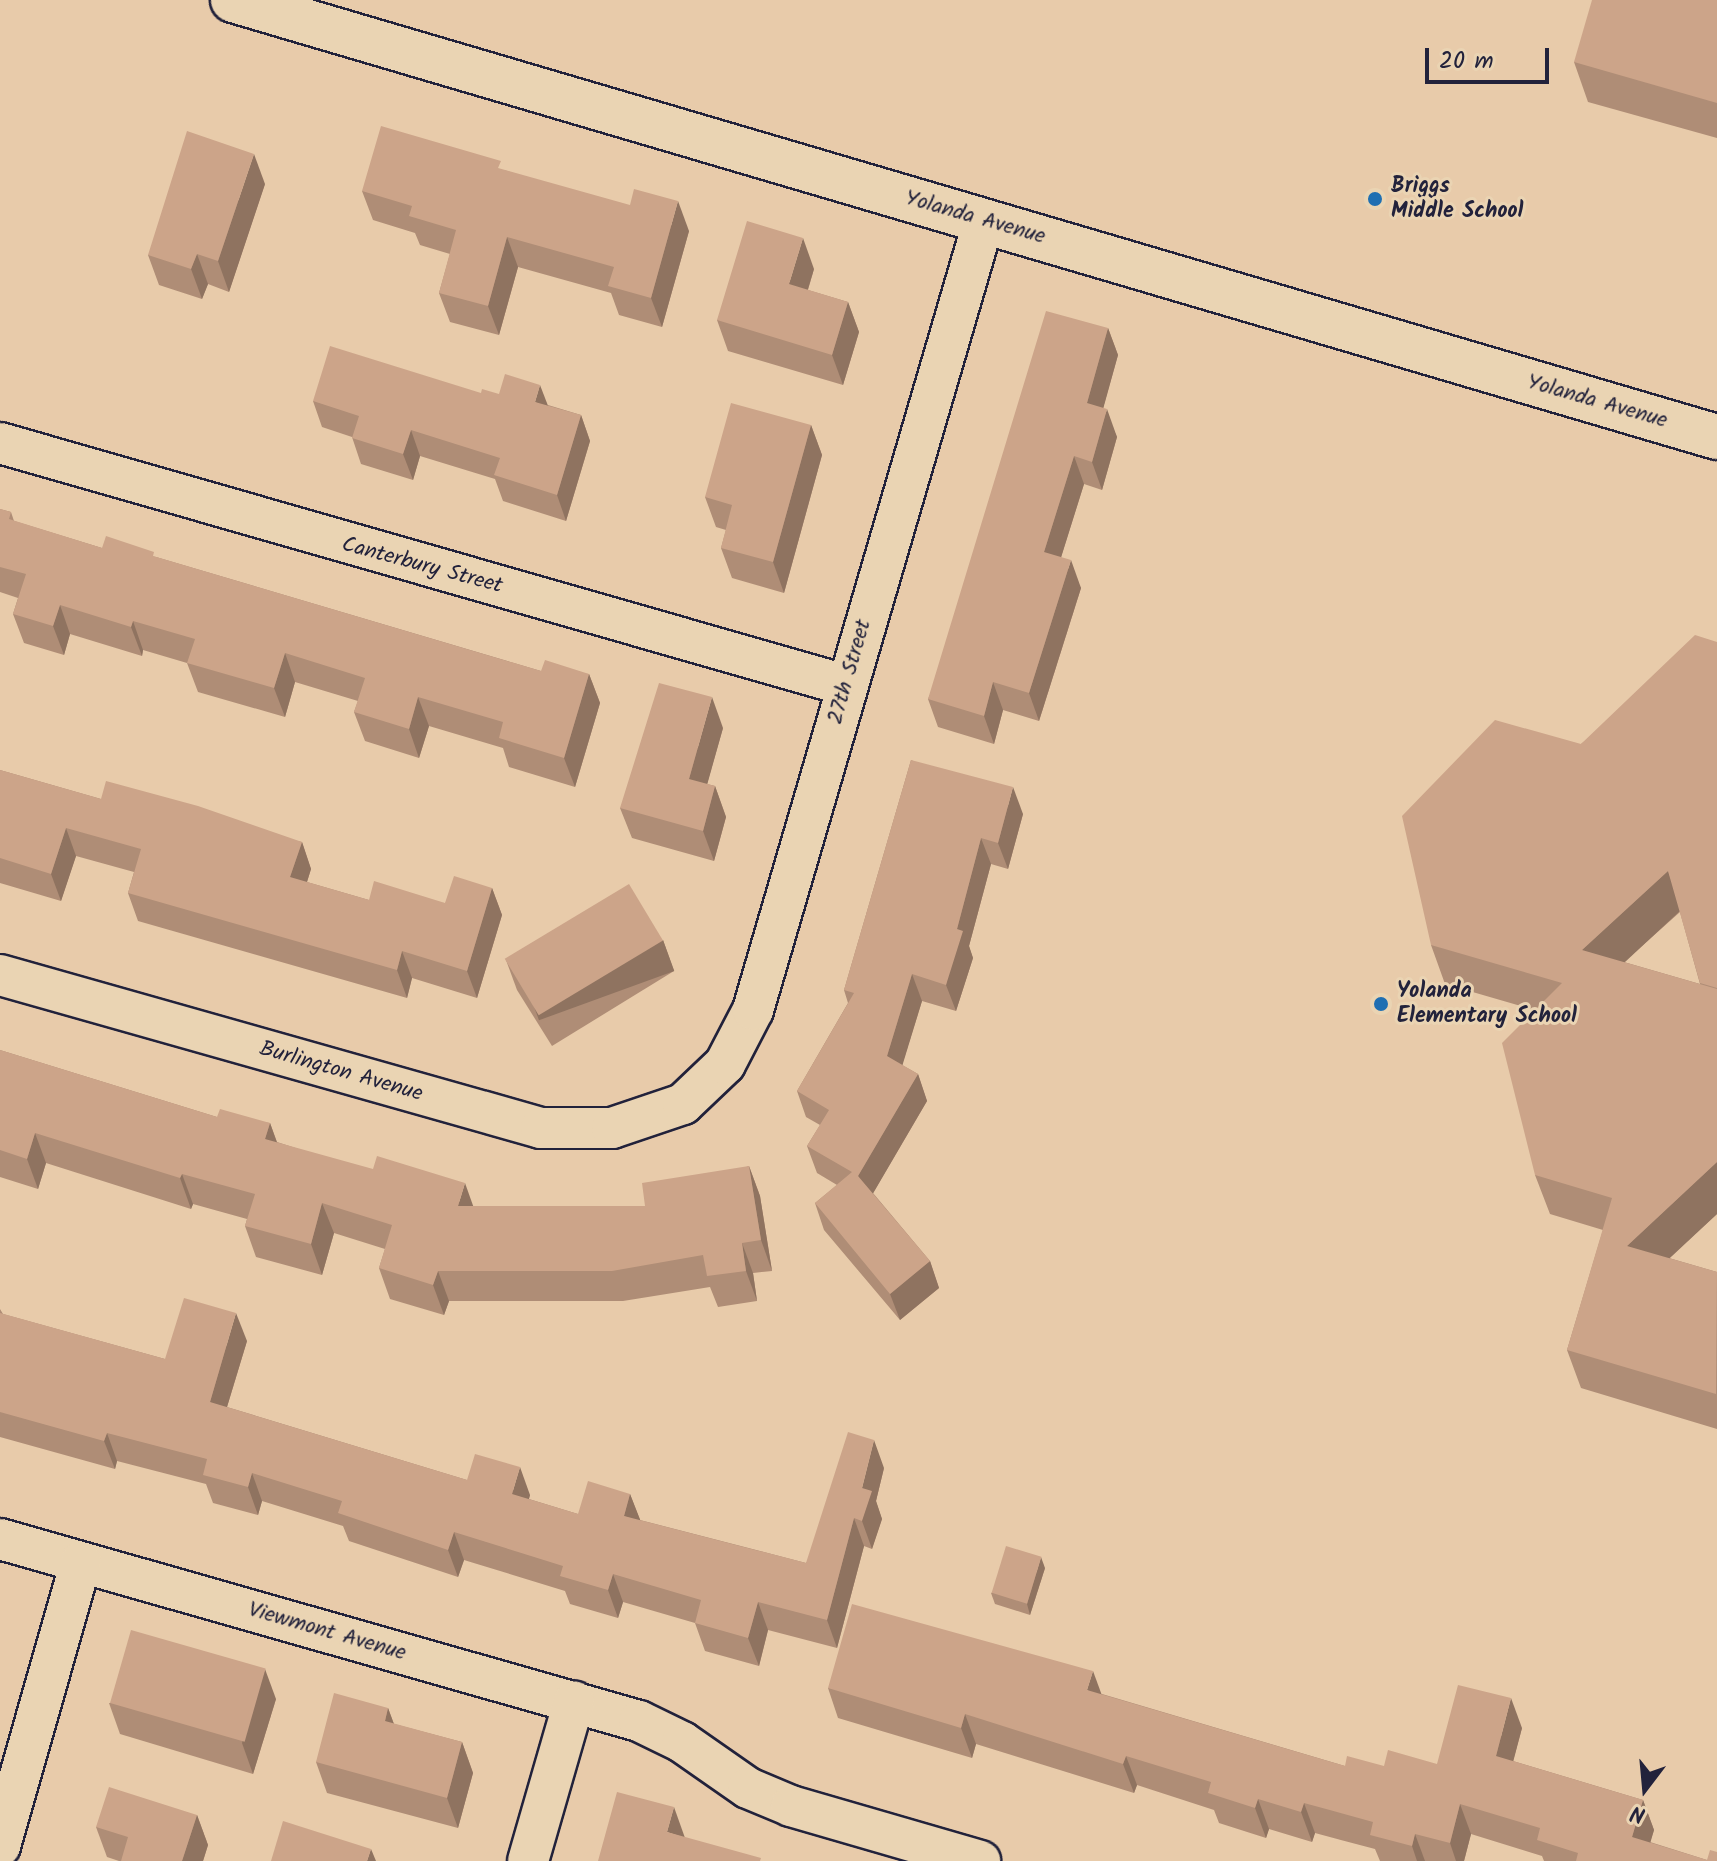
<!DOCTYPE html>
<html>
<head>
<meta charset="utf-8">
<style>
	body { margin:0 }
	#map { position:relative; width:1717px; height:1861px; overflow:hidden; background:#e8cbaa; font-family:Kalam,sans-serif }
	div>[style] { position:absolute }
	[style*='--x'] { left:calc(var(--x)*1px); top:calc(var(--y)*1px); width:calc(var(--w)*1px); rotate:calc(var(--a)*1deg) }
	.roads { filter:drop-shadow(2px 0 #22223b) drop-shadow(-2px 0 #22223b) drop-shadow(0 2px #22223b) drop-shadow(0 -2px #22223b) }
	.street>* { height:40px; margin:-20px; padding:0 20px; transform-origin:20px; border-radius:20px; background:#ead4b3 }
	.secondary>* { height:44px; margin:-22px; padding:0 22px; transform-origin:22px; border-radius:22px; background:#ead4b3 }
	.wall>* { inset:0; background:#af8d76 }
	.shaded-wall>* { inset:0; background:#8f7360; transform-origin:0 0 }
	.building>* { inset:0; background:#cca489; transform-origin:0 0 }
	.dots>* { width:22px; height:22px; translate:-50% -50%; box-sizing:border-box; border:4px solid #ead4b3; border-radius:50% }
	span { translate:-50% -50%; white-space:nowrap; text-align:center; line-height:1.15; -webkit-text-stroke:6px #ead4b3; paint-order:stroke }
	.poi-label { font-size:22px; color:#22223b; font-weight:700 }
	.left { translate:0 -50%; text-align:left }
	.street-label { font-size:22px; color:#22223b }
	.north { position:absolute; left:1605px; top:1749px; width:80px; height:80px; -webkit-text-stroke:6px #ead4b3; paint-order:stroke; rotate:196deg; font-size:22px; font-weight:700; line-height:32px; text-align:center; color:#22223b }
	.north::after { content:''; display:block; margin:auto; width:28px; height:36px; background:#22223b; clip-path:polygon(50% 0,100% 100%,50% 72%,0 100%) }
	.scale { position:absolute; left:1425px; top:48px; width:124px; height:36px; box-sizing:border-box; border:4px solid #22223b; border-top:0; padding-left:10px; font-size:24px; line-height:28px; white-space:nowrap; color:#22223b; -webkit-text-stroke:6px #ead4b3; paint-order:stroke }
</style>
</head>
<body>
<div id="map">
	<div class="roads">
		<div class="street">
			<i style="--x:0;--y:443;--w:879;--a:15.98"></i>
			<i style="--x:0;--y:975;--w:562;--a:15.79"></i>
			<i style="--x:541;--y:1128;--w:71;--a:0"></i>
			<i style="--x:612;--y:1128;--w:75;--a:-18.7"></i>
			<i style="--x:683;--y:1104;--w:58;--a:-43.6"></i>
			<i style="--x:725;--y:1064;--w:61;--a:-62.6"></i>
			<i style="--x:753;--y:1010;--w:823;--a:-73.7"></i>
			<i style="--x:0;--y:1539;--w:664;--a:15.9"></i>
			<i style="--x:639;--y:1721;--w:48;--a:26"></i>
			<i style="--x:682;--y:1742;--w:80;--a:34.9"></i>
			<i style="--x:748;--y:1788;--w:47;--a:22.7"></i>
			<i style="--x:791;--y:1806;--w:197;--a:16.2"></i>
			<i style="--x:0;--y:1846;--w:295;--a:-74.1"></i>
			<i style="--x:528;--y:1861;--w:166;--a:-73.9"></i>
		</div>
		<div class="secondary">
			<i style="--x:233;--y:0;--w:1547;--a:16.41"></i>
		</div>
	</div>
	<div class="wall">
		<i style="clip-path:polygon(1717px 0,1717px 138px,1588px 102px,1574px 62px)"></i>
		<i style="clip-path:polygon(504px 170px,689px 231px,662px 327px,619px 315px,611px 293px,518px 267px,499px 335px,450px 322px,439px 293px,450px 254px,420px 245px,415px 233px,373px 220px,362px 191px)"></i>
		<i style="clip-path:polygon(265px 184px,229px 292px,208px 284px,202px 299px,159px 285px,148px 255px)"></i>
		<i style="clip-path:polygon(814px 269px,808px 290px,848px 302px,859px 332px,843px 385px,728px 351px,717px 320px)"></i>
		<i style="clip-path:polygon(1108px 328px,1118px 355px,1103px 408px,1117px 437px,1102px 490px,1084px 484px,1061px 557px,1081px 588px,1039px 721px,1003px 710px,994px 744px,938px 727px,928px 699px)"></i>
		<i style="clip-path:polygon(481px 393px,548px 405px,581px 415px,590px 441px,566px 521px,503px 501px,495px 479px,420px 456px,413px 480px,361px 464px,352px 437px,322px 427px,313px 401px)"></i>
		<i style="clip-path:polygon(811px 425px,822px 455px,784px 593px,732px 578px,721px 548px,726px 530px,716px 527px,705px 497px)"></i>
		<i style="clip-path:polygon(0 509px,11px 512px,14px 521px,102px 548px,156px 557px,541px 671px,589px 674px,600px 703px,575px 787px,509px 767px,503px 748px,429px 726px,419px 758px,365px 741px,354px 712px,358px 701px,295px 682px,285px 717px,198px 692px,187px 663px,143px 650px,142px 656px,70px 634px,64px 655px,24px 643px,13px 614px,18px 598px,0 592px)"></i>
		<i style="clip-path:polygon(evenodd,1717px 642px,1717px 1214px,1669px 1258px,1717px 1272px,1717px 1429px,1581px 1388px,1567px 1350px,1603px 1230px,1550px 1214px,1535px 1175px,1535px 1010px,1445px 984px,1431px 945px,1581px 744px,1717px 642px,1680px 912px,1700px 984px,1624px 962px,1680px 912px)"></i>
		<i style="clip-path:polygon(723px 728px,707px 784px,715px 786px,726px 817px,714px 861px,632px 838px,620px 808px)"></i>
		<i style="clip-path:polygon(911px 760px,1023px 814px,1008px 869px,991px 864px,969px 946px,973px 958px,956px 1011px,922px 1001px,902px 1065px,918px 1074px,927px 1101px,873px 1193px,930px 1261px,939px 1288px,900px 1320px,824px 1230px,815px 1203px,837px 1185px,817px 1173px,807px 1146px,820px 1125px,806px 1117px,797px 1091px,848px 1003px,844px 990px)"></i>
		<i style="clip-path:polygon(0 770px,101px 799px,302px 842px,311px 869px,307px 882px,369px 900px,445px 903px,492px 888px,502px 915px,477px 998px,412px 978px,407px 998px,138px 921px,128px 893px,134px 872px,76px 856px,61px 901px,0 883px)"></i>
		<i style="clip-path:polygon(663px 940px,674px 971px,552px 1046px,517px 990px,506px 960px)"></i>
		<i style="clip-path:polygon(0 1050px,217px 1117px,270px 1123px,277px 1142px,473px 1206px,645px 1206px,749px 1166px,760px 1196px,772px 1271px,753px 1273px,757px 1301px,718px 1307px,710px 1287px,623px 1301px,449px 1301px,444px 1315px,390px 1299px,379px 1268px,385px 1249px,334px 1233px,322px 1275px,256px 1257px,245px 1226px,247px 1219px,193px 1204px,191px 1209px,46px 1163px,38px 1189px,0 1177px)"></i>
		<i style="clip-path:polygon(0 1309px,3px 1314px,165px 1359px,247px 1341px,227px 1407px,467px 1480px,530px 1495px,529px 1499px,578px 1514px,630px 1494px,640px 1520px,806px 1563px,884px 1468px,876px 1501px,882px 1519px,872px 1549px,864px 1546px,837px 1648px,768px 1630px,759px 1666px,705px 1651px,695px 1623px,623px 1602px,618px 1618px,570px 1604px,565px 1591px,464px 1560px,458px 1577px,349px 1541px,343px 1526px,262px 1501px,258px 1515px,213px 1503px,206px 1484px,117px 1461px,115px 1469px,0 1437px)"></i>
		<i style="clip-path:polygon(1045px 1568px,1030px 1615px,995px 1604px,991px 1593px)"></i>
		<i style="clip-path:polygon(828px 1688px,1102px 1694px,1345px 1766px,1384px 1766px,1437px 1764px,1522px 1728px,1513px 1761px,1643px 1800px,1654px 1830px,1650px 1842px,1707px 1860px,1717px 1861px,1544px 1861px,1542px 1856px,1471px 1834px,1464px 1861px,1380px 1861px,1375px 1849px,1315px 1833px,1312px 1842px,1269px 1829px,1266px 1838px,1219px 1823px,1214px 1810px,1137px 1785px,1134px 1793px,976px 1744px,972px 1758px,838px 1718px)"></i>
		<i style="clip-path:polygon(276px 1699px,253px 1774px,120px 1734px,109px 1703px)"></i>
		<i style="clip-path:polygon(388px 1708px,394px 1724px,462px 1742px,473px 1773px,458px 1828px,327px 1793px,316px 1762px)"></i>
		<i style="clip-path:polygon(197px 1815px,208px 1845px,203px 1861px,119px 1861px,107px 1857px,96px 1827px)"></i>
	</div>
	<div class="shaded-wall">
		<i style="clip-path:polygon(254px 154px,265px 184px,229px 292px,218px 261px)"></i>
		<i style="clip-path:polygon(678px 201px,689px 231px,662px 327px,651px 298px)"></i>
		<i style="clip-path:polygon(507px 237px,518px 267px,499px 335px,488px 306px)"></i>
		<i style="clip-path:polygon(803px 238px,814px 269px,800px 315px,789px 284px)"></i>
		<i style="clip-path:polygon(197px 254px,208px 284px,202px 299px,191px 269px)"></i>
		<i style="clip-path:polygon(848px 302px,859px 332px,843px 385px,832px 355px)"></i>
		<i style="clip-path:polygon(1108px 328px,1118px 355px,1097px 431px,1087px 403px)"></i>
		<i style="clip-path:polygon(540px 385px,550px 411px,535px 402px)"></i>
		<i style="clip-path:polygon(1107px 409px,1117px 437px,1102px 490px,1092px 462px)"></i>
		<i style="clip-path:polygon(581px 415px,590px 441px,566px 521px,557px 495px)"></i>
		<i style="clip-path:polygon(811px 425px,822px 455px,784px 593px,773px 562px)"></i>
		<i style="clip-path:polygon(411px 430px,420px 456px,413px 480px,403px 454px)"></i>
		<i style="clip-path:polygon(1074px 456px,1084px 484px,1054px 580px,1044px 552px)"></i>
		<i style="clip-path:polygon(1071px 560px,1081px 588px,1039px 721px,1029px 693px)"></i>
		<i style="clip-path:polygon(60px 605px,70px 634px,64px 655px,53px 626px)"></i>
		<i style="clip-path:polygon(133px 621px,143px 650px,142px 656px,131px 627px)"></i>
		<i style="clip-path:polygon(285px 653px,295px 682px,285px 717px,274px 688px)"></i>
		<i style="clip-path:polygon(589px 674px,600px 703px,575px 787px,564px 758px)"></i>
		<i style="clip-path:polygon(993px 682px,1003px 710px,994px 744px,984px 716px)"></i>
		<i style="clip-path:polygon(418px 697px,429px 726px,419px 758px,409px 729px)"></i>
		<i style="clip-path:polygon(712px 697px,723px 728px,700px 810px,689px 779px)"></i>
		<i style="clip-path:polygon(715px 786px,726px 817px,714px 861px,703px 831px)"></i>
		<i style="clip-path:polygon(1013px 787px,1023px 814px,1008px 869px,998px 843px)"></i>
		<i style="clip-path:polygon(66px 828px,76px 856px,61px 901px,51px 874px)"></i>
		<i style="clip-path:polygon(981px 838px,991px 864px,969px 946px,973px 958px,956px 1011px,946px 985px,957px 929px)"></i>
		<i style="clip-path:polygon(302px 842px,311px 869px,300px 904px,290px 877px)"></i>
		<i style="clip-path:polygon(1668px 871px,1682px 909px,1596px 989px,1582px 950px)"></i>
		<i style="clip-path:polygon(492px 888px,502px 915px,477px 998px,467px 971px)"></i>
		<i style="left:663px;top:940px;width:33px;height:144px;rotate:70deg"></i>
		<i style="clip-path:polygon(402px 951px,412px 978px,407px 998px,397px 970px)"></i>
		<i style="clip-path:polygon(912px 974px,922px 1001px,897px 1083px,887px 1056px)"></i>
		<i style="clip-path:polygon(918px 1074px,927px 1101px,868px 1202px,858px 1176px)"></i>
		<i style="clip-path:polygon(270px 1123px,281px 1154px,265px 1139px)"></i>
		<i style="clip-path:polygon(35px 1133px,46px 1163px,38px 1189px,27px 1159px)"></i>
		<i style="clip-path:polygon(1717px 1162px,1717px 1214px,1641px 1285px,1627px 1246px)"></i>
		<i style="clip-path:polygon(749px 1166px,760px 1196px,772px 1271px,761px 1240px)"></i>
		<i style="clip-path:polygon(182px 1174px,193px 1204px,191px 1209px,180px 1178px)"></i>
		<i style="clip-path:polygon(465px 1183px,476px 1214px,458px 1206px)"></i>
		<i style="clip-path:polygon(322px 1203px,334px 1233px,322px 1275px,311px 1244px)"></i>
		<i style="clip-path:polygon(742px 1243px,753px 1273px,757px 1301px,746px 1271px)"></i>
		<i style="clip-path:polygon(930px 1261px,939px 1288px,900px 1320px,890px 1294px)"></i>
		<i style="clip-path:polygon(438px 1271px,449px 1301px,444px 1315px,433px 1285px)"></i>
		<i style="clip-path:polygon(236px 1313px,247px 1341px,220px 1430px,210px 1402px)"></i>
		<i style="clip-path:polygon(107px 1433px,117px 1461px,115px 1469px,104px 1441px)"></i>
		<i style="clip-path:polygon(874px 1440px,884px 1468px,876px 1501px,882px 1519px,872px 1549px,862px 1521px,862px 1488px)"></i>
		<i style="clip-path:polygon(520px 1467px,530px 1495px,522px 1521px,512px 1494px)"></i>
		<i style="clip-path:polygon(252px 1473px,262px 1501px,258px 1515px,248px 1487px)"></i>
		<i style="clip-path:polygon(630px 1494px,641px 1522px,624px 1516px)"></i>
		<i style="clip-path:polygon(854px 1518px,864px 1546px,837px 1648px,827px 1620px)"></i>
		<i style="clip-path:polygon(454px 1532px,464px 1560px,458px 1577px,448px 1550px)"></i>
		<i style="clip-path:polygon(1041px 1557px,1045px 1568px,1030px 1615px,1027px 1604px)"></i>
		<i style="clip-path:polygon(613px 1574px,623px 1602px,618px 1618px,608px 1590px)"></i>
		<i style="clip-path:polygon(758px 1602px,768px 1630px,759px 1666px,748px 1638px)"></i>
		<i style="clip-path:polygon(265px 1669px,276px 1699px,253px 1774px,242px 1743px)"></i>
		<i style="clip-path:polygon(1093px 1671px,1104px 1701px,1087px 1690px)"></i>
		<i style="clip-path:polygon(1511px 1698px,1522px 1728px,1507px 1785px,1496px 1756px)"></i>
		<i style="clip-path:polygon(388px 1708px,399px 1738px,385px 1721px)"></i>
		<i style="clip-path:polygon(965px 1714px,976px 1744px,972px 1758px,961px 1728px)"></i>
		<i style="clip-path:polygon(462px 1742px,473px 1773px,458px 1828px,447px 1798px)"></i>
		<i style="clip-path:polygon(1126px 1756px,1137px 1785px,1134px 1793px,1123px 1764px)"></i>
		<i style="clip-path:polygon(1258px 1799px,1269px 1829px,1266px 1838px,1255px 1808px)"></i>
		<i style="clip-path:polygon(1643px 1800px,1654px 1830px,1645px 1861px,1632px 1837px)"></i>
		<i style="clip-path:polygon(1304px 1803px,1315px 1833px,1312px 1842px,1301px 1812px)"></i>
		<i style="clip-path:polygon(1460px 1804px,1471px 1834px,1464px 1861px,1456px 1861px,1450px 1843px)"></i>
		<i style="clip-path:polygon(674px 1807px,685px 1838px,667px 1832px)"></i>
		<i style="clip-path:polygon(197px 1815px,208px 1845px,203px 1861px,182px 1861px)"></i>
		<i style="clip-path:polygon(1415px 1834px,1425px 1861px,1417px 1861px,1412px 1846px)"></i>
		<i style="clip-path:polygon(371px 1849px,376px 1861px,367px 1861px)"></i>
	</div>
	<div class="building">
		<i style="clip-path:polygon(1592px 0,1717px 0,1717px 103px,1574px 62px)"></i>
		<i style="clip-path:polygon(381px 126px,501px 161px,498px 168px,630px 205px,634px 189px,678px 201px,651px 298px,608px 286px,614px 267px,507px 237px,488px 306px,439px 293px,456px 230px,409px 216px,412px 206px,362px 191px)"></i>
		<i style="clip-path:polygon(187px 131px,254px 154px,218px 261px,197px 254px,191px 269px,148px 255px)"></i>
		<i style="clip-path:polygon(747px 221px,803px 238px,789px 284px,848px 302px,832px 355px,717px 320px)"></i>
		<i style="clip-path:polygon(1046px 311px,1108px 328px,1087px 403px,1107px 409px,1092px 462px,1074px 456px,1044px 552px,1071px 560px,1029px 693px,993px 682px,984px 716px,928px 699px)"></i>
		<i style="clip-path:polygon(330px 346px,481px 393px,482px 389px,499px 394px,505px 374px,540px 385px,535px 402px,581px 415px,557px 495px,494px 475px,500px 458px,411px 430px,403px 454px,352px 438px,359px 416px,313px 401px)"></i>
		<i style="clip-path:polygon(731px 403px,811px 425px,773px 562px,721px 548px,732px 505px,705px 497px)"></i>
		<i style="clip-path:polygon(0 509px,11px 512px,9px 519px,102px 548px,106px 536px,154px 552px,153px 556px,541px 671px,545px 660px,589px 674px,564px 758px,499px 738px,503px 722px,418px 697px,409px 729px,354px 712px,365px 678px,285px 653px,274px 688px,187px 663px,195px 639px,133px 621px,131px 627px,60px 605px,53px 626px,13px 614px,26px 574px,0 567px)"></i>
		<i style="clip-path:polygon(1695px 635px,1717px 642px,1717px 988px,1700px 983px,1668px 871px,1582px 950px,1717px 989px,1717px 1162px,1627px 1246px,1717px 1272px,1716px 1394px,1567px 1350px,1612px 1198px,1535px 1175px,1502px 1043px,1562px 983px,1431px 945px,1402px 816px,1495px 720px,1581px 744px)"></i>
		<i style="clip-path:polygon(659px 683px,712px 697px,689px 779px,715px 786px,703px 831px,620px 808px)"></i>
		<i style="clip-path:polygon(911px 760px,1013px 787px,998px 843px,981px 838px,957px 929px,963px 931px,946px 985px,912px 974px,887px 1056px,918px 1074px,858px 1176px,930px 1261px,890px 1294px,815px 1203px,852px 1172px,807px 1146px,829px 1110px,797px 1091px,854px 993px,844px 990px)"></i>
		<i style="clip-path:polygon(0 770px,101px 799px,106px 781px,198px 806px,302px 842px,290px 877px,369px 900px,374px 881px,445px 903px,454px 876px,492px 888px,467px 971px,402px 951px,397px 970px,128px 893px,141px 849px,66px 828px,51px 874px,0 858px)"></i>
		<i style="left:629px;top:884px;width:66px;height:145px;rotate:59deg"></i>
		<i style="clip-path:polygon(0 1050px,217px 1117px,220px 1109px,270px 1123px,265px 1139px,373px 1169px,377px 1156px,465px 1183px,458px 1206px,645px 1206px,642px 1183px,749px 1166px,761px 1240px,742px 1243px,746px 1271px,707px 1276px,703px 1255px,612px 1271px,438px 1271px,433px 1285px,379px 1268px,392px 1225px,322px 1203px,311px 1244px,245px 1226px,255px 1194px,182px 1174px,180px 1178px,35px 1133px,27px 1159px,0 1150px)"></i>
		<i style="clip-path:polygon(184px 1298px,236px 1313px,210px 1402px,467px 1480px,475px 1454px,520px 1467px,512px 1494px,578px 1514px,588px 1481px,630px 1494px,624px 1516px,806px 1563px,848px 1432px,874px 1440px,862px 1488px,872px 1491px,862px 1521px,854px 1518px,827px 1620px,758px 1602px,748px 1638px,695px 1623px,701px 1600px,613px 1574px,608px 1590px,560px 1576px,563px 1566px,454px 1532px,448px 1550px,338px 1513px,342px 1501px,252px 1473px,248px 1487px,203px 1475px,207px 1459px,107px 1433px,104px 1441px,0 1412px,0 1313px,165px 1359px)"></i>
		<i style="left:1006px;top:1546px;width:37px;height:49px;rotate:17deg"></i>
		<i style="clip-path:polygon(852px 1604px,1093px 1671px,1087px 1690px,1345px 1766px,1347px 1756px,1384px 1766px,1388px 1750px,1437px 1764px,1458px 1685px,1511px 1698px,1496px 1756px,1643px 1800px,1632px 1837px,1707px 1860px,1710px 1850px,1717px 1852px,1717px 1861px,1576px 1861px,1578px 1853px,1537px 1840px,1540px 1828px,1460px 1804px,1450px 1843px,1415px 1834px,1412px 1846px,1370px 1835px,1373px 1822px,1304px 1803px,1301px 1812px,1258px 1799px,1255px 1808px,1208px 1793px,1211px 1782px,1126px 1756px,1123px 1764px,965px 1714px,961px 1728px,828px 1688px)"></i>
		<i style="left:131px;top:1630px;width:140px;height:76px;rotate:16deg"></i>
		<i style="clip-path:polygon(334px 1693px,388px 1708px,385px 1721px,462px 1742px,447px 1798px,316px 1762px)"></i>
		<i style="clip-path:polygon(109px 1787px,197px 1815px,182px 1861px,121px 1861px,128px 1837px,96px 1827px)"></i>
		<i style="clip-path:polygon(617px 1792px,674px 1807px,667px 1832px,761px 1858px,760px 1861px,598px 1861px)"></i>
		<i style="clip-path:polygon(283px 1821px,371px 1849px,367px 1861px,271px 1861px)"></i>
	</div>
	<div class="dots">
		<i style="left:1375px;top:199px;background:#1f6fb2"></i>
		<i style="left:1381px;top:1004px;background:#1f6fb2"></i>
	</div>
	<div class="poi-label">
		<span class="left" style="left:1391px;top:199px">Briggs<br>Middle School</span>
		<span class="left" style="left:1397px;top:1004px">Yolanda<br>Elementary School</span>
	</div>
	<div class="street-label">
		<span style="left:975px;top:218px;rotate:16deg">Yolanda Avenue</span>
		<span style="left:1597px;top:402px;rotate:16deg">Yolanda Avenue</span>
		<span style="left:422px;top:566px;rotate:15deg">Canterbury Street</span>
		<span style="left:850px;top:672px;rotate:-74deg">27th Street</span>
		<span style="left:341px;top:1072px;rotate:16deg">Burlington Avenue</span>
		<span style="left:327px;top:1632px;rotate:16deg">Viewmont Avenue</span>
	</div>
	<div class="north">N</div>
	<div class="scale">20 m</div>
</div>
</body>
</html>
